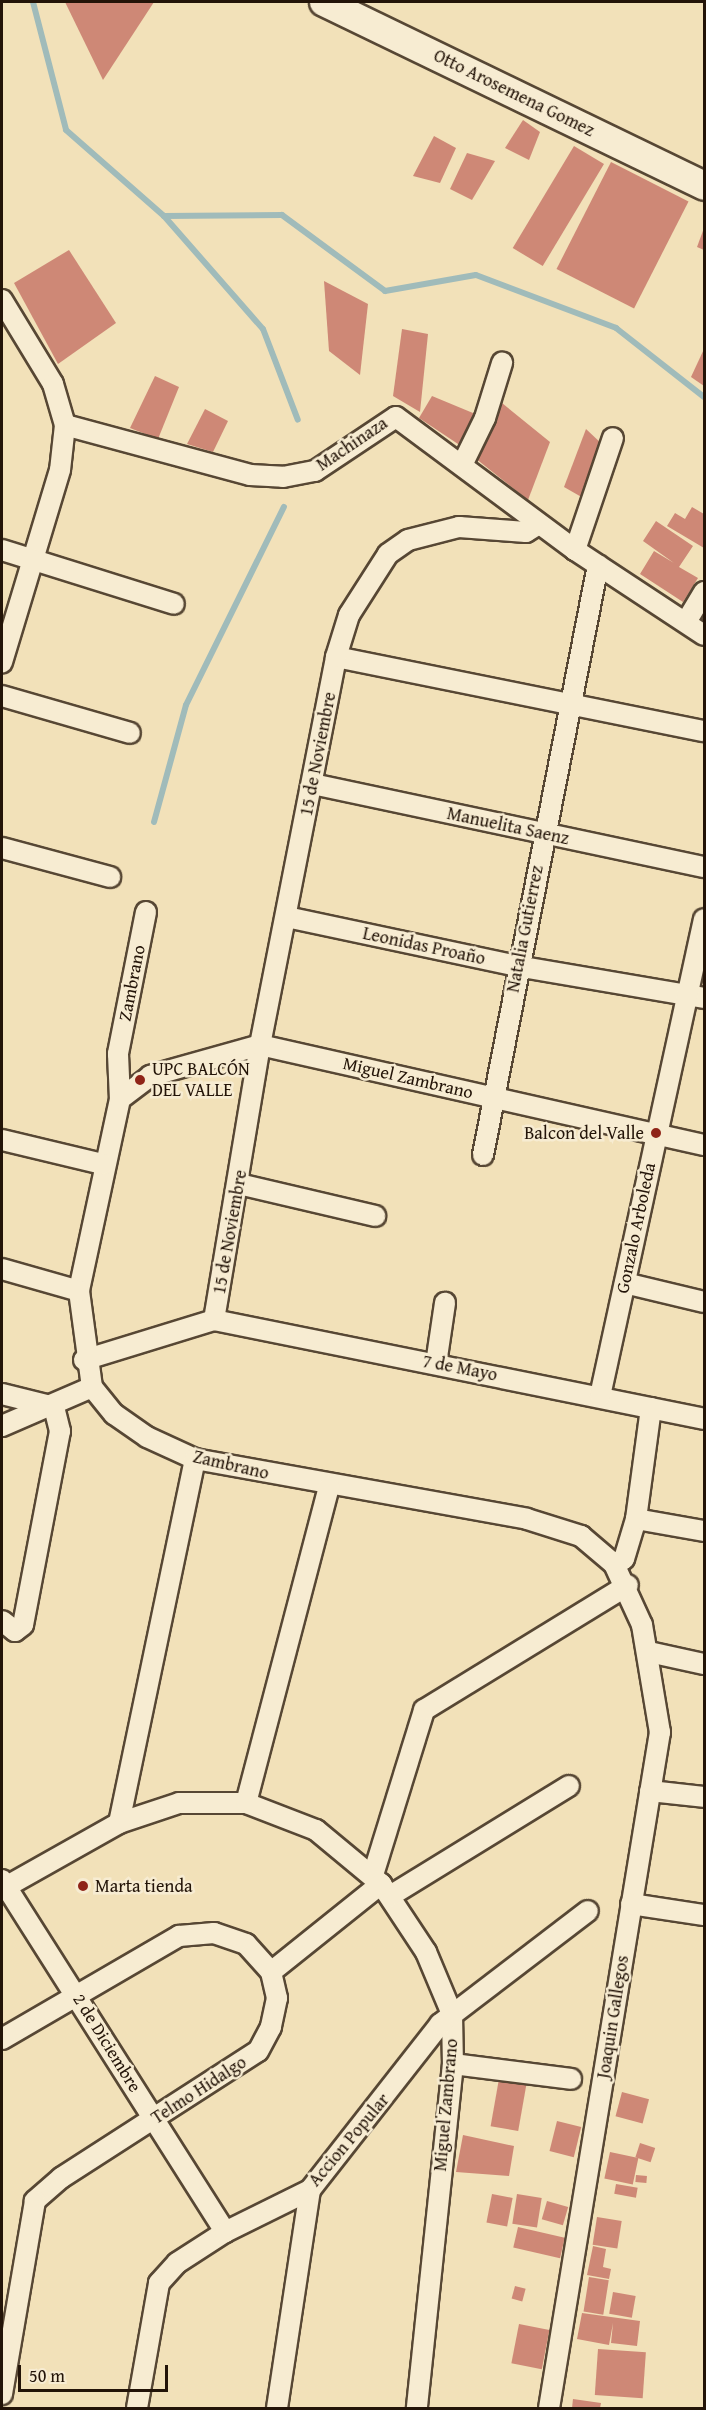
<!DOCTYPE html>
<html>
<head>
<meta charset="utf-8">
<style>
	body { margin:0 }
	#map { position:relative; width:706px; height:2410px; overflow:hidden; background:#f2e1b9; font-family:"Gentium Book Plus",serif }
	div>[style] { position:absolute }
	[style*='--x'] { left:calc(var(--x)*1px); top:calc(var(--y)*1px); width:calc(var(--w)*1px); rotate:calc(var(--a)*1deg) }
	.stream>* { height:6px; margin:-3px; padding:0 3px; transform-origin:3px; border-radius:3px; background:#a0bbba }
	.building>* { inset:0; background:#ce8876; transform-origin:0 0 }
	.roads { filter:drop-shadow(2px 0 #574734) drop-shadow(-2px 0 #574734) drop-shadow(0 2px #574734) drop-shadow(0 -2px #574734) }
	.street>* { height:20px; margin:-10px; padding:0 10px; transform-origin:10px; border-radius:10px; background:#f7ecd2 }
	.secondary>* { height:28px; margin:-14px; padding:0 14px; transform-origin:14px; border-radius:14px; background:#f7ecd2 }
	.dots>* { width:16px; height:16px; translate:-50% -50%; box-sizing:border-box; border:3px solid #f7ecd2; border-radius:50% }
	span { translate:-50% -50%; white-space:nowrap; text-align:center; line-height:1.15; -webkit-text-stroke:5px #f7ecd2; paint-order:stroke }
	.street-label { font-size:18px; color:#231408 }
	.poi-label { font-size:18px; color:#231408 }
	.left { translate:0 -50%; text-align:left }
	.right { translate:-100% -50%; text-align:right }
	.frame { position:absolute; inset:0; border:3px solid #231408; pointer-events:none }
	.scale { position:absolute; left:18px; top:2365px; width:150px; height:27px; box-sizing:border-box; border:3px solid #231408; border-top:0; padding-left:8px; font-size:18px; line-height:21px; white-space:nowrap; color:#231408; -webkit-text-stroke:4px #f7ecd2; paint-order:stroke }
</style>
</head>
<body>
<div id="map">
	<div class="stream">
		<i style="--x:33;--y:2;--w:132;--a:75.5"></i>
		<i style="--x:66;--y:130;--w:130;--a:41.3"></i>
		<i style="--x:164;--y:216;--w:118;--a:-0.5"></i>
		<i style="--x:282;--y:215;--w:128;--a:36.4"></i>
		<i style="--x:385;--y:291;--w:92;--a:-10"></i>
		<i style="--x:476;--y:275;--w:150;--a:20.7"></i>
		<i style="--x:616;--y:328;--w:112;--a:38.1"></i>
		<i style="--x:164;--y:216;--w:150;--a:48.8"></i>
		<i style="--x:263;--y:329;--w:97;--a:69"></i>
		<i style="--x:154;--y:822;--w:121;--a:-74.7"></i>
		<i style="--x:186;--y:705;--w:221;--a:-63.7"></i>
	</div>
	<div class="building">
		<i style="clip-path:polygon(65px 2px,154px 2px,103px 80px)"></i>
		<i style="clip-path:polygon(523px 120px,540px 132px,529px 160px,505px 148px)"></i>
		<i style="clip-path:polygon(434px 136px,456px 148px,440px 183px,413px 176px)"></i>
		<i style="left:574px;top:146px;width:35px;height:119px;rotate:31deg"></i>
		<i style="clip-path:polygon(467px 153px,495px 161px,472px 200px,450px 189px)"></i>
		<i style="left:611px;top:162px;width:87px;height:120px;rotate:27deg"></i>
		<i style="clip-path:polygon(704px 228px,704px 250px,697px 247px)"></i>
		<i style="clip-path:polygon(69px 250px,116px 323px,58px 364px,14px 283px)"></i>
		<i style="clip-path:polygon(324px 281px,368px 304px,360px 375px,329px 351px)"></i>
		<i style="clip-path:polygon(402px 329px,428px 334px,420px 412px,393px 396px)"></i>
		<i style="clip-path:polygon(704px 349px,704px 386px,691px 377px)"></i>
		<i style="clip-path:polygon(155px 376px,179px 387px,158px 439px,130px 428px)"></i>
		<i style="clip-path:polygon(432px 396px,485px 418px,464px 448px,419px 418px)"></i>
		<i style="clip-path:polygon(497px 399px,550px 442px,528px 500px,475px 458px)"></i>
		<i style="clip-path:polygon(205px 409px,228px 421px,213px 452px,187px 444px)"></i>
		<i style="clip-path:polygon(586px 429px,603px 445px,585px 499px,564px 487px)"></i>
		<i style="clip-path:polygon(692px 507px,704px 514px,704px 548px,667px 526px,675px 513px,685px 519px)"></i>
		<i style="clip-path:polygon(656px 521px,693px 546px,679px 567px,698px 578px,683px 602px,640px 574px,654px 551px,674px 563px,643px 541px)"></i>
		<i style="left:500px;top:2073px;width:28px;height:54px;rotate:10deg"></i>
		<i style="left:622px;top:2092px;width:28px;height:25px;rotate:15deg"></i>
		<i style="left:557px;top:2121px;width:25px;height:31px;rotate:14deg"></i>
		<i style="clip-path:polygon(463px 2135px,514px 2146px,509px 2176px,456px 2172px)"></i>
		<i style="left:640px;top:2143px;width:16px;height:15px;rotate:18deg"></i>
		<i style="left:610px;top:2152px;width:29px;height:27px;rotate:12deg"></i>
		<i style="left:636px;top:2175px;width:11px;height:7px;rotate:5deg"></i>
		<i style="left:616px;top:2184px;width:22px;height:10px;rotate:10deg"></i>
		<i style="left:492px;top:2194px;width:21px;height:29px;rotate:11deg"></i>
		<i style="left:517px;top:2194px;width:25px;height:30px;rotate:9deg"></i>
		<i style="left:547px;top:2201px;width:22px;height:19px;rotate:16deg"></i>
		<i style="left:597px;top:2217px;width:25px;height:28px;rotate:9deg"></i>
		<i style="left:518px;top:2227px;width:48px;height:21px;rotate:13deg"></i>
		<i style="clip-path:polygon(593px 2246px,606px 2249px,603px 2267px,611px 2269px,609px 2279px,587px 2275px)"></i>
		<i style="left:589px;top:2277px;width:20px;height:35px;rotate:9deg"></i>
		<i style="left:515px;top:2286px;width:11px;height:13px;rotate:15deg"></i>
		<i style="left:613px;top:2292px;width:23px;height:22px;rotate:10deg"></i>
		<i style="clip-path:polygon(582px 2313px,640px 2321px,637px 2346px,611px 2343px,613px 2323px,609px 2345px,577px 2339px)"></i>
		<i style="left:519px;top:2324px;width:31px;height:40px;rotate:11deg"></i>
		<i style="left:598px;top:2349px;width:48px;height:46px;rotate:4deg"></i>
		<i style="clip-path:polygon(573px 2399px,601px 2403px,600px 2408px,572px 2408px)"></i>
	</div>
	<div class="roads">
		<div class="street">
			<i style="--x:2;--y:300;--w:98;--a:58.7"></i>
			<i style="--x:53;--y:384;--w:43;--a:73.7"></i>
			<i style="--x:65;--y:425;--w:45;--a:96.3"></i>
			<i style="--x:60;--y:470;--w:201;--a:106.8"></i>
			<i style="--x:65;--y:425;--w:192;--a:15.1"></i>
			<i style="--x:250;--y:475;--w:33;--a:3"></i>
			<i style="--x:283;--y:477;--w:33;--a:-11"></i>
			<i style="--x:315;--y:471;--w:97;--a:-33.7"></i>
			<i style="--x:396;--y:417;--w:223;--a:36.6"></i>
			<i style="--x:575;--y:550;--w:154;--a:33.4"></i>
			<i style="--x:463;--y:463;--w:50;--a:-63.9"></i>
			<i style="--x:485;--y:418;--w:58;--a:-72.8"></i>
			<i style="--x:2;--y:550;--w:180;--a:17.4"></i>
			<i style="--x:575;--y:550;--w:118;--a:-71.3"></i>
			<i style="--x:686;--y:622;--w:35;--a:-59"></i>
			<i style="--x:336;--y:657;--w:375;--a:11.4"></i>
			<i style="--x:2;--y:696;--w:133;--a:16.1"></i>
			<i style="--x:313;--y:784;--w:400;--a:12"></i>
			<i style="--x:2;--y:848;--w:112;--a:15"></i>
			<i style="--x:146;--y:912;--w:145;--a:101.2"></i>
			<i style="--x:118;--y:1054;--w:45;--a:87.5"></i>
			<i style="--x:120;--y:1099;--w:196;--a:102.1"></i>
			<i style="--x:79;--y:1291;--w:97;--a:82.3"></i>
			<i style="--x:92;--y:1387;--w:35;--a:51"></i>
			<i style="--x:114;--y:1414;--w:40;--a:34.9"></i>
			<i style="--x:147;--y:1437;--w:53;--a:24.6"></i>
			<i style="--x:195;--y:1459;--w:337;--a:10.2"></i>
			<i style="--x:527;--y:1519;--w:57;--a:17.5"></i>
			<i style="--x:581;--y:1536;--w:43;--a:40.3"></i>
			<i style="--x:614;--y:1564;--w:67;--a:65.3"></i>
			<i style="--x:642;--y:1625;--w:109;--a:80.5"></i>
			<i style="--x:660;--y:1732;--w:685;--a:99.32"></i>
			<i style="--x:287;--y:917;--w:235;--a:12"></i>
			<i style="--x:517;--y:966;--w:190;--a:9.7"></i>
			<i style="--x:120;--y:1099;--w:38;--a:-37"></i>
			<i style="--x:150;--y:1076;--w:114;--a:-15.7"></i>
			<i style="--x:260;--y:1045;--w:455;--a:12.7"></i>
			<i style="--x:2;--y:1140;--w:104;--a:13.4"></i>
			<i style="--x:483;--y:1155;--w:601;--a:-78.97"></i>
			<i style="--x:239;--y:1184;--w:140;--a:13.2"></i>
			<i style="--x:2;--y:1269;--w:80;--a:15.9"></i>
			<i style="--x:625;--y:1283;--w:81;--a:13.5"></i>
			<i style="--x:214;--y:1320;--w:279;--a:-80.5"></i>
			<i style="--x:260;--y:1045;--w:395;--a:-78.9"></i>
			<i style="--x:336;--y:657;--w:44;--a:-72.8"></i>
			<i style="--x:349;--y:615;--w:72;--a:-57.4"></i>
			<i style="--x:388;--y:554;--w:24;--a:-35"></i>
			<i style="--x:408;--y:540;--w:53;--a:-14.3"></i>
			<i style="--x:459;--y:527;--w:67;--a:4.3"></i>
			<i style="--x:526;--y:532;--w:15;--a:-32"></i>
			<i style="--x:84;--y:1360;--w:136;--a:-17.1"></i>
			<i style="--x:214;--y:1320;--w:500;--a:11.4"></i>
			<i style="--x:436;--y:1364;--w:62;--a:-81.6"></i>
			<i style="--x:2;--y:1394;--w:54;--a:14"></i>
			<i style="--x:54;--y:1407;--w:25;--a:76"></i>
			<i style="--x:60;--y:1431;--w:197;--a:100.8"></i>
			<i style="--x:23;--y:1625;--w:10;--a:143"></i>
			<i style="--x:15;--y:1631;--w:16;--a:-142"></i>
			<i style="--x:600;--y:1396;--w:488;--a:-77.7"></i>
			<i style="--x:2;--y:1426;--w:98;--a:-23.4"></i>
			<i style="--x:636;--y:1519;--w:69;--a:10"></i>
			<i style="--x:614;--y:1564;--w:11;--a:-27"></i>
			<i style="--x:624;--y:1559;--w:42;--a:-73.3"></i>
			<i style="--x:636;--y:1519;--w:112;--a:-82.3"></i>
			<i style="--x:649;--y:1652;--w:56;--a:12.3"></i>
			<i style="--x:650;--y:1791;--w:54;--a:6.3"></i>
			<i style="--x:246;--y:1803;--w:327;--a:-75.3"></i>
			<i style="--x:119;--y:1823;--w:372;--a:-78.2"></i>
			<i style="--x:373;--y:1875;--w:173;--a:-72.8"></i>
			<i style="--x:424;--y:1710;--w:239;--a:-31.5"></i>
			<i style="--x:2;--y:1880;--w:417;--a:57.6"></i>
			<i style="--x:2;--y:1889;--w:134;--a:-29.4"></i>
			<i style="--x:119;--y:1823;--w:63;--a:-18.4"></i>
			<i style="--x:179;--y:1803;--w:67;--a:0"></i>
			<i style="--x:246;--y:1803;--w:75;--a:21.1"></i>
			<i style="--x:316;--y:1830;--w:85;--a:39.7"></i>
			<i style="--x:381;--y:1884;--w:82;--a:56.5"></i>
			<i style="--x:426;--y:1952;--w:67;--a:67.2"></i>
			<i style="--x:452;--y:2014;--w:50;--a:88.9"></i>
			<i style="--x:453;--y:2064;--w:346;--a:96"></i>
			<i style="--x:390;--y:1896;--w:210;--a:-31.6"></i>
			<i style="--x:631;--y:1904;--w:74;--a:8.6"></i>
			<i style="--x:271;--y:1972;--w:141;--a:-38.7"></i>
			<i style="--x:2;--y:2039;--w:205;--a:-30.2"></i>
			<i style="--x:179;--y:1936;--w:35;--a:-5"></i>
			<i style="--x:214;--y:1933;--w:34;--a:19"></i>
			<i style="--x:246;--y:1944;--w:38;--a:48"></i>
			<i style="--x:271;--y:1972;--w:27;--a:77"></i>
			<i style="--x:277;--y:1998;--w:30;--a:102"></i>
			<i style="--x:271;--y:2027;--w:27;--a:118"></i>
			<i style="--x:258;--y:2051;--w:234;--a:147.2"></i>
			<i style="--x:61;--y:2178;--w:35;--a:139"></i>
			<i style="--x:35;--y:2201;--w:196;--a:99.7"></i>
			<i style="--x:453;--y:2064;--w:119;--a:7.2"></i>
			<i style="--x:137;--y:2408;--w:127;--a:-80"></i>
			<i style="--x:159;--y:2283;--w:27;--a:-48"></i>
			<i style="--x:177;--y:2263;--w:57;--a:-32.9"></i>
			<i style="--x:225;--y:2232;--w:95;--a:-26.3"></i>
			<i style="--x:310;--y:2190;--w:211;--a:-51.9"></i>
			<i style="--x:440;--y:2024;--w:186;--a:-37.4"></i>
			<i style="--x:277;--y:2408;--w:220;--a:-81.4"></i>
		</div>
		<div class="secondary">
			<i style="--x:324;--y:2;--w:422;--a:25.8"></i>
		</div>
	</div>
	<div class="dots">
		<i style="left:140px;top:1080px;background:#8f2418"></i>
		<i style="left:656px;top:1133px;background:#8f2418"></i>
		<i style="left:83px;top:1886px;background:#8f2418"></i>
	</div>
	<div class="street-label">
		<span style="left:514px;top:93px;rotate:26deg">Otto Arosemena Gomez</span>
		<span style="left:352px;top:444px;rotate:-34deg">Machinaza</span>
		<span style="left:318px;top:754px;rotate:-79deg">15 de Noviembre</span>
		<span style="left:508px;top:826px;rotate:12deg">Manuelita Saenz</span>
		<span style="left:525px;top:929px;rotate:-79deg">Natalia Gutierrez</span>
		<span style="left:424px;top:946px;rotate:12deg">Leonidas Proaño</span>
		<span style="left:132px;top:983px;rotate:-79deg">Zambrano</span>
		<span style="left:408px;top:1078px;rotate:13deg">Miguel Zambrano</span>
		<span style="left:636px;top:1228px;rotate:-78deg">Gonzalo Arboleda</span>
		<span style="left:230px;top:1232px;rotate:-80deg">15 de Noviembre</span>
		<span style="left:460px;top:1368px;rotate:11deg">7 de Mayo</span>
		<span style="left:231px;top:1465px;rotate:13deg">Zambrano</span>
		<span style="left:613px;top:2017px;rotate:-81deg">Joaquin Gallegos</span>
		<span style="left:107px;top:2043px;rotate:58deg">2 de Diciembre</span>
		<span style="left:199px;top:2090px;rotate:-33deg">Telmo Hidalgo</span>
		<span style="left:446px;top:2105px;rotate:-85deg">Miguel Zambrano</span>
		<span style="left:349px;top:2140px;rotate:-50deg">Accion Popular</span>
	</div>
	<div class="poi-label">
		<span class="left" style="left:152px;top:1080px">UPC BALCÓN<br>DEL VALLE</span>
		<span class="right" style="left:644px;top:1133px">Balcon del Valle</span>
		<span class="left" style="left:95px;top:1886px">Marta tienda</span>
	</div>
	<div class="frame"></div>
	<div class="scale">50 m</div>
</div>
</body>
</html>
